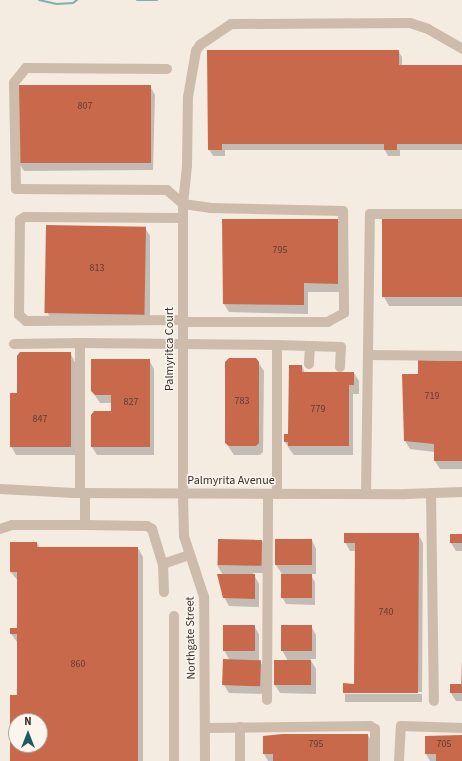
<!DOCTYPE html>
<html>
<head>
<meta charset="utf-8">
<style>
	body { margin:0 }
	#map { position:relative; width:462px; height:761px; overflow:hidden; background:#f4ebe1; font-family:"Source Sans 3",sans-serif }
	div>[style] { position:absolute }
	[style*='--x'] { left:calc(var(--x)*1px); top:calc(var(--y)*1px); width:calc(var(--w)*1px); rotate:calc(var(--a)*1deg) }
	.shadow>* { inset:0; background:#0003; transform-origin:0 0 }
	.stream>* { height:2px; margin:-1px; padding:0 1px; transform-origin:1px; border-radius:1px; background:#7fb0b2 }
	.building>* { inset:0; background:#c8694b; transform-origin:0 0 }
	.minor>* { height:10px; margin:-5px; padding:0 5px; transform-origin:5px; border-radius:5px; background:#cdbbac }
	span { translate:-50% -50%; white-space:nowrap; text-align:center; line-height:1.15; -webkit-text-stroke:3px #fbf5ee; paint-order:stroke }
	.number-label { font-size:10px; color:#5e3e33 }
	.number-label span { -webkit-text-stroke-width:0 }
	.street-label { font-size:12px; color:#3b302b }
	.north { position:absolute; left:8px; top:713px; width:40px; height:40px; box-sizing:border-box; background:#fbf5ee; border:1px solid #aea6a0; border-radius:50%; rotate:0deg; font-size:11px; font-weight:700; line-height:16px; text-align:center; color:#3b302b }
	.north::after { content:''; display:block; margin:auto; width:14px; height:18px; background:#1f5a5e; clip-path:polygon(50% 0,100% 100%,50% 72%,0 100%) }
</style>
</head>
<body>
<div id="map">
	<div class="shadow">
		<i style="clip-path:polygon(398px 51px,402px 57px,402px 66px,462px 66px,462px 150px,400px 150px,400px 156px,388px 156px,385px 150px,225px 150px,225px 156px,213px 156px,209px 149px)"></i>
		<i style="clip-path:polygon(150px 86px,155px 95px,153px 170px,24px 171px,19px 163px)"></i>
		<i style="clip-path:polygon(383px 219px,462px 219px,462px 306px,389px 306px,384px 297px)"></i>
		<i style="clip-path:polygon(338px 220px,342px 229px,342px 292px,308px 292px,308px 314px,229px 312px,224px 304px)"></i>
		<i style="clip-path:polygon(145px 228px,150px 236px,150px 320px,52px 321px,47px 312px)"></i>
		<i style="clip-path:polygon(70px 353px,75px 362px,75px 455px,16px 455px,11px 446px,18px 394px)"></i>
		<i style="clip-path:polygon(149px 360px,154px 369px,154px 455px,97px 455px,92px 447px,112px 412px,112px 403px,100px 403px,92px 391px)"></i>
		<i style="clip-path:polygon(258px 362px,264px 371px,263px 452px,260px 455px,234px 455px,226px 443px)"></i>
		<i style="clip-path:polygon(462px 362px,462px 469px,440px 469px,435px 461px,435px 452px,410px 449px,405px 441px,419px 375px)"></i>
		<i style="clip-path:polygon(302px 366px,305px 373px,354px 373px,359px 381px,359px 394px,353px 394px,353px 455px,294px 455px,290px 450px,285px 442px,289px 435px)"></i>
		<i style="clip-path:polygon(418px 534px,423px 543px,422px 692px,344px 692px,355px 685px,356px 551px,350px 551px,345px 542px)"></i>
		<i style="clip-path:polygon(462px 535px,462px 551px,456px 551px,451px 543px)"></i>
		<i style="clip-path:polygon(312px 540px,316px 549px,316px 574px,310px 574px,315px 582px,315px 605px,286px 604px,282px 597px,282px 574px,276px 565px,276px 541px)"></i>
		<i style="clip-path:polygon(262px 541px,267px 549px,266px 573px,253px 573px,259px 584px,259px 607px,229px 606px,224px 597px,223px 575px,217px 565px)"></i>
		<i style="clip-path:polygon(evenodd,11px 543px,37px 543px,40px 548px,138px 548px,143px 557px,143px 761px,11px 761px,18px 696px,18px 643px,11px 634px,11px 629px,18px 629px,18px 581px,11px 572px,11px 543px,16px 721px,40px 721px,40px 745px,16px 745px,16px 721px)"></i>
		<i style="clip-path:polygon(462px 554px,462px 701px,456px 701px,451px 693px,462px 685px)"></i>
		<i style="clip-path:polygon(254px 626px,259px 634px,259px 661px,266px 669px,266px 694px,229px 693px,224px 685px,230px 661px,224px 650px)"></i>
		<i style="clip-path:polygon(311px 626px,316px 635px,316px 659px,310px 659px,316px 669px,316px 694px,280px 693px,275px 685px,288px 661px,282px 650px)"></i>
		<i style="left:345px;top:694px;width:77px;height:8px"></i>
		<i style="clip-path:polygon(368px 735px,373px 744px,373px 761px,268px 761px,264px 754px,264px 737px)"></i>
		<i style="clip-path:polygon(462px 736px,462px 761px,430px 761px,426px 754px,426px 737px)"></i>
	</div>
	<div class="stream">
		<i style="--x:39;--y:0;--w:18;--a:13"></i>
		<i style="--x:57;--y:4;--w:16;--a:-4"></i>
		<i style="--x:73;--y:3;--w:5;--a:-37"></i>
		<i style="--x:137;--y:0;--w:20;--a:0"></i>
	</div>
	<div class="building">
		<i style="clip-path:polygon(207px 50px,399px 50px,399px 65px,462px 65px,462px 144px,397px 144px,397px 150px,384px 150px,384px 144px,222px 144px,222px 150px,208px 150px)"></i>
		<i style="left:19px;top:85px;width:132px;height:78px"></i>
		<i style="left:382px;top:218px;width:80px;height:79px"></i>
		<i style="clip-path:polygon(222px 219px,338px 219px,338px 284px,304px 283px,304px 305px,223px 304px)"></i>
		<i style="left:46px;top:225px;width:100px;height:88px;rotate:1deg"></i>
		<i style="clip-path:polygon(20px 352px,71px 352px,71px 447px,10px 447px,10px 393px,17px 393px,17px 356px)"></i>
		<i style="clip-path:polygon(229px 358px,256px 358px,259px 362px,259px 443px,256px 446px,229px 446px,225px 443px,225px 362px)"></i>
		<i style="clip-path:polygon(91px 359px,150px 359px,150px 447px,91px 447px,91px 415px,94px 411px,111px 411px,111px 395px,95px 395px,91px 391px)"></i>
		<i style="clip-path:polygon(418px 360px,462px 361px,462px 461px,434px 461px,434px 444px,404px 441px,402px 374px,418px 374px)"></i>
		<i style="clip-path:polygon(289px 365px,302px 365px,302px 372px,354px 372px,354px 385px,349px 385px,349px 446px,288px 446px,288px 442px,284px 442px,284px 434px,288px 434px)"></i>
		<i style="clip-path:polygon(344px 533px,419px 533px,418px 693px,343px 693px,343px 683px,354px 684px,355px 543px,344px 543px)"></i>
		<i style="left:450px;top:534px;width:12px;height:9px"></i>
		<i style="left:218px;top:539px;width:44px;height:26px;rotate:1deg"></i>
		<i style="left:312px;top:539px;width:26px;height:37px;rotate:90deg"></i>
		<i style="clip-path:polygon(evenodd,10px 542px,37px 542px,37px 547px,138px 547px,138px 761px,10px 761px,10px 695px,17px 695px,17px 634px,10px 634px,10px 628px,17px 628px,17px 572px,10px 572px,10px 542px,16px 721px,40px 721px,40px 745px,16px 745px,16px 721px)"></i>
		<i style="clip-path:polygon(217px 574px,255px 574px,255px 599px,223px 598px)"></i>
		<i style="left:281px;top:574px;width:31px;height:24px"></i>
		<i style="left:255px;top:625px;width:26px;height:32px;rotate:90deg"></i>
		<i style="left:312px;top:625px;width:26px;height:31px;rotate:90deg"></i>
		<i style="left:223px;top:659px;width:38px;height:26px;rotate:2deg"></i>
		<i style="left:274px;top:660px;width:37px;height:25px"></i>
		<i style="clip-path:polygon(461px 662px,462px 693px,450px 693px,450px 684px,461px 684px)"></i>
		<i style="clip-path:polygon(282px 734px,368px 734px,368px 761px,273px 761px,273px 754px,263px 754px,263px 736px)"></i>
		<i style="clip-path:polygon(462px 735px,462px 761px,436px 761px,436px 754px,425px 754px,425px 736px)"></i>
	</div>
	<div class="minor">
		<i style="--x:167;--y:69;--w:141;--a:-179.6"></i>
		<i style="--x:26;--y:68;--w:19;--a:129"></i>
		<i style="--x:14;--y:83;--w:106;--a:88.9"></i>
		<i style="--x:16;--y:189;--w:151;--a:0.4"></i>
		<i style="--x:167;--y:190;--w:21;--a:41"></i>
		<i style="--x:183;--y:204;--w:27;--a:8"></i>
		<i style="--x:210;--y:208;--w:133;--a:1.3"></i>
		<i style="--x:343;--y:211;--w:102;--a:89.4"></i>
		<i style="--x:344;--y:313;--w:18;--a:151"></i>
		<i style="--x:328;--y:322;--w:145;--a:180"></i>
		<i style="--x:183;--y:320;--w:157;--a:179.6"></i>
		<i style="--x:26;--y:321;--w:9;--a:-139"></i>
		<i style="--x:19;--y:315;--w:95;--a:-89.4"></i>
		<i style="--x:20;--y:220;--w:6;--a:-31"></i>
		<i style="--x:25;--y:217;--w:158;--a:0.4"></i>
		<i style="--x:14;--y:344;--w:66;--a:-0.9"></i>
		<i style="--x:277;--y:345;--w:64;--a:1.8"></i>
		<i style="--x:341;--y:347;--w:20;--a:93"></i>
		<i style="--x:368;--y:355;--w:94;--a:0.6"></i>
		<i style="--x:309;--y:364;--w:18;--a:-87"></i>
		<i style="--x:0;--y:489;--w:74;--a:3.1"></i>
		<i style="--x:74;--y:493;--w:332;--a:0.2"></i>
		<i style="--x:406;--y:494;--w:56;--a:-2"></i>
		<i style="--x:80;--y:493;--w:150;--a:-90"></i>
		<i style="--x:80;--y:343;--w:197;--a:0.6"></i>
		<i style="--x:277;--y:345;--w:149;--a:90"></i>
		<i style="--x:431;--y:493;--w:208;--a:89.2"></i>
		<i style="--x:366;--y:494;--w:280;--a:-89.2"></i>
		<i style="--x:370;--y:214;--w:92;--a:0"></i>
		<i style="--x:85;--y:525;--w:62;--a:0.9"></i>
		<i style="--x:147;--y:526;--w:6;--a:31"></i>
		<i style="--x:152;--y:529;--w:37;--a:73"></i>
		<i style="--x:163;--y:564;--w:28;--a:88"></i>
		<i style="--x:0;--y:529;--w:13;--a:-18"></i>
		<i style="--x:12;--y:525;--w:73;--a:0"></i>
		<i style="--x:85;--y:525;--w:32;--a:-90"></i>
		<i style="--x:163;--y:564;--w:28;--a:-19"></i>
		<i style="--x:267;--y:700;--w:206;--a:-89.7"></i>
		<i style="--x:240;--y:727;--w:34;--a:90"></i>
		<i style="--x:205;--y:728;--w:165;--a:-0.7"></i>
		<i style="--x:370;--y:726;--w:6;--a:31"></i>
		<i style="--x:375;--y:729;--w:32;--a:90"></i>
		<i style="--x:174;--y:761;--w:145;--a:-90"></i>
		<i style="--x:205;--y:761;--w:164;--a:-90.3"></i>
		<i style="--x:204;--y:597;--w:64;--a:-108.2"></i>
		<i style="--x:184;--y:536;--w:42;--a:-91.4"></i>
		<i style="--x:183;--y:494;--w:290;--a:-90"></i>
		<i style="--x:183;--y:204;--w:39;--a:-84"></i>
		<i style="--x:187;--y:165;--w:68;--a:-89.2"></i>
		<i style="--x:188;--y:97;--w:47;--a:-80.1"></i>
		<i style="--x:196;--y:51;--w:7;--a:-56"></i>
		<i style="--x:200;--y:45;--w:37;--a:-34"></i>
		<i style="--x:231;--y:24;--w:179;--a:-0.3"></i>
		<i style="--x:410;--y:23;--w:19;--a:18"></i>
		<i style="--x:428;--y:29;--w:39;--a:30"></i>
		<i style="--x:399;--y:761;--w:35;--a:-87"></i>
		<i style="--x:401;--y:726;--w:61;--a:1.9"></i>
	</div>
	<div class="number-label">
		<span style="left:85px;top:107px">807</span>
		<span style="left:280px;top:251px">795</span>
		<span style="left:97px;top:269px">813</span>
		<span style="left:432px;top:397px">719</span>
		<span style="left:242px;top:402px">783</span>
		<span style="left:131px;top:403px">827</span>
		<span style="left:318px;top:410px">779</span>
		<span style="left:40px;top:420px">847</span>
		<span style="left:386px;top:613px">740</span>
		<span style="left:78px;top:665px">860</span>
		<span style="left:316px;top:745px">795</span>
		<span style="left:444px;top:745px">705</span>
	</div>
	<div class="street-label">
		<span style="left:170px;top:349px;rotate:-90deg">Palmyritca Court</span>
		<span style="left:231px;top:481px">Palmyrita Avenue</span>
		<span style="left:191px;top:638px;rotate:-91deg">Northgate Street</span>
	</div>
	<div class="north">N</div>
</div>
</body>
</html>
